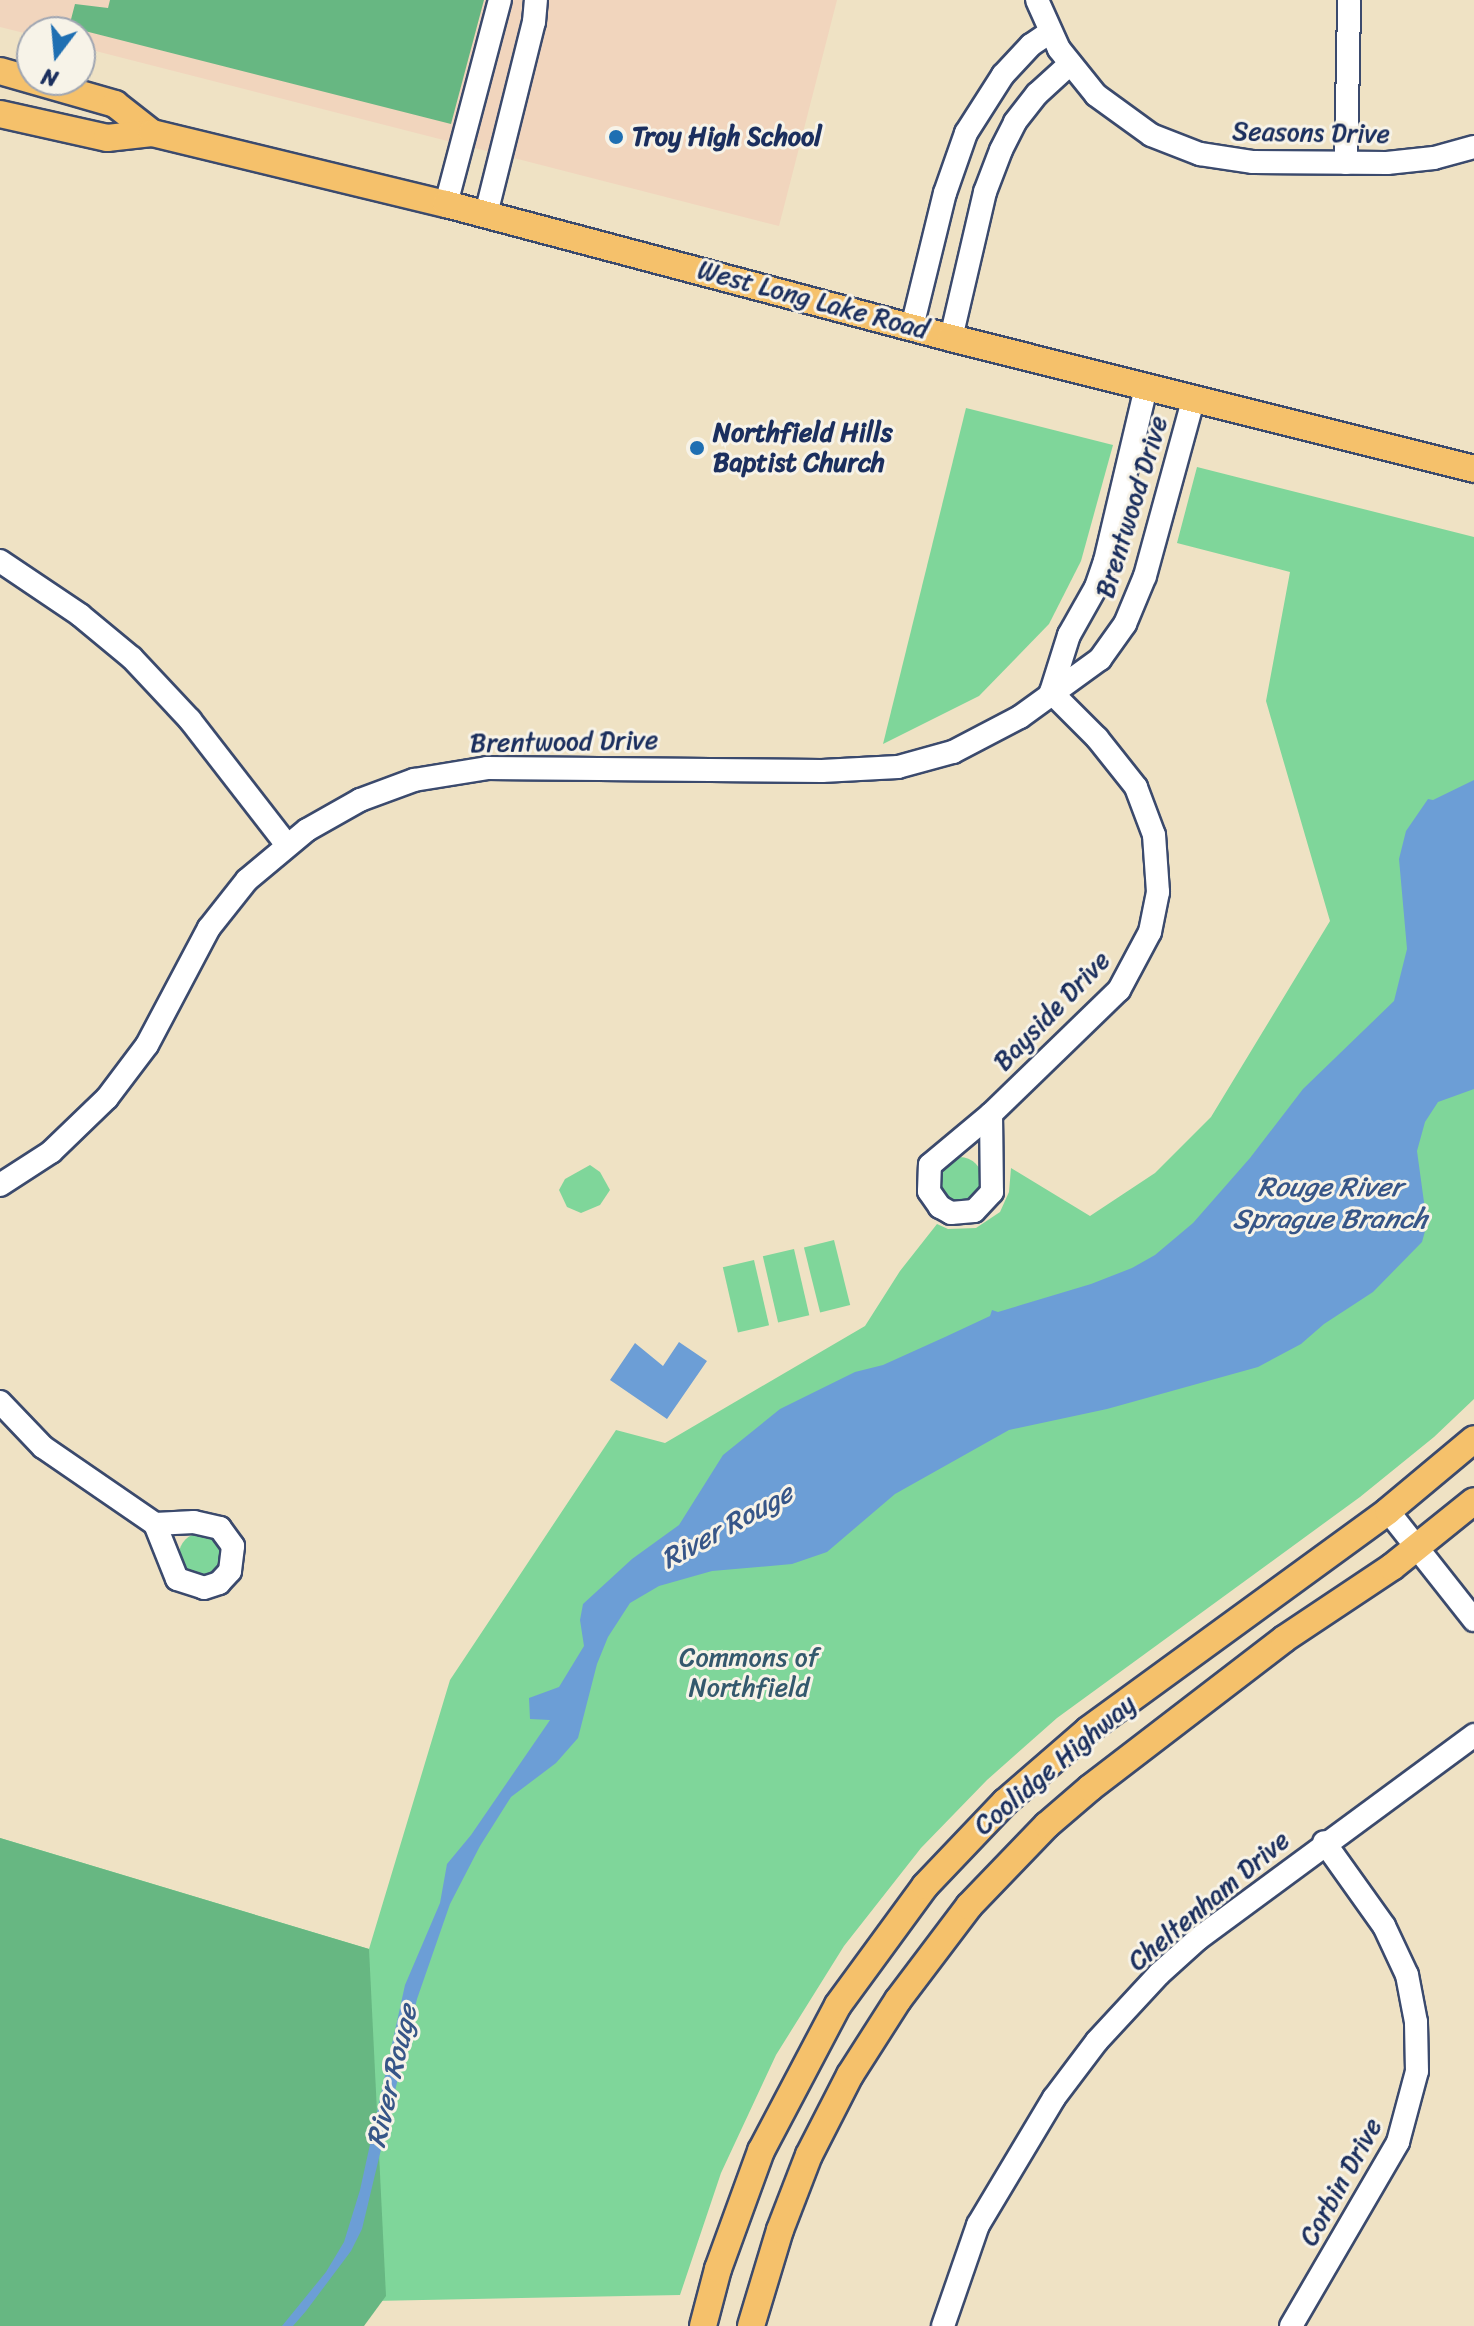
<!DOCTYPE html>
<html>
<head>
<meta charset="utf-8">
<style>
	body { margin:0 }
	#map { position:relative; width:1474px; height:2326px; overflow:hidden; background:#efe2c4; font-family:Sriracha,sans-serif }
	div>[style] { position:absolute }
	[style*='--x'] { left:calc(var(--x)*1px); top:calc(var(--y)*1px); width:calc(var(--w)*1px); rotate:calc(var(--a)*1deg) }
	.built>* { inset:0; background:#f1d5bd }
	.green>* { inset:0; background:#7fd69a; transform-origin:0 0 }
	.round { border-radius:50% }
	.forest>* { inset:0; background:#67b782 }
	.water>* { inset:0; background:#6c9ed6 }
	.roads { filter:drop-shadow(2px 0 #3b4a6d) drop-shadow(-2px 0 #3b4a6d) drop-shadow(0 2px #3b4a6d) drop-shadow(0 -2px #3b4a6d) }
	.minor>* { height:22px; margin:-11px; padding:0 11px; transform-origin:11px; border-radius:11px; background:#fff }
	.major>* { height:26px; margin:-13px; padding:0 13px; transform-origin:13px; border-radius:13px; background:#f5c16b }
	.dots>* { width:22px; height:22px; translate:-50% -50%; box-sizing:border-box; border:4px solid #f7f3e8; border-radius:50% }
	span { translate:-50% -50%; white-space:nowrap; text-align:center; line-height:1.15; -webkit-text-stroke:6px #f7f3e8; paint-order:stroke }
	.street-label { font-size:26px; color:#1b2f5e }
	.poi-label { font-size:26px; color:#1b2f5e; font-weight:700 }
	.left { translate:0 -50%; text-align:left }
	.park-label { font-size:26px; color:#34596d }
	.water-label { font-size:28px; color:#375688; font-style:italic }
	.north { position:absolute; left:16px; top:16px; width:80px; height:80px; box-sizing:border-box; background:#f7f3e8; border:2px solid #9fa5b1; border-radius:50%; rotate:196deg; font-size:22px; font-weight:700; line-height:32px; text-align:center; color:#1b2f5e }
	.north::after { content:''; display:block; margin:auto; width:28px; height:36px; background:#1f6fb2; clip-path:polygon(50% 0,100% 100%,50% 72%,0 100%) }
</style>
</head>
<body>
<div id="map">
	<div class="built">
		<i style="clip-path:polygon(0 0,837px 0,779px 226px,80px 47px,80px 32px,32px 35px,0 27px)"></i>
	</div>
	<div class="green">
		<i style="clip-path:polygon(966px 408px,1113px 445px,1081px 561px,1049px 624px,979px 696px,883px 744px)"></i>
		<i style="clip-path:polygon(1197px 467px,1474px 537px,1474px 1399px,1434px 1437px,1360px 1497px,1057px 1718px,987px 1780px,921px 1848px,844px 1946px,776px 2055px,721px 2173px,680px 2295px,373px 2301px,352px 2326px,0 2326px,0 1838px,369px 1949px,450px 1680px,616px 1430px,665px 1443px,865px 1326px,900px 1271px,937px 1224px,948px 1229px,976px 1228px,1000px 1212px,1009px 1192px,1011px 1168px,1090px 1216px,1155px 1173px,1211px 1117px,1330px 921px,1266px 701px,1290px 572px,1177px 543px)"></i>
		<i class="round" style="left:938px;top:1157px;width:44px;height:44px"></i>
		<i style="clip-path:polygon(590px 1165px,600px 1172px,610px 1190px,600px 1205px,581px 1213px,567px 1207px,559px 1190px,565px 1179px)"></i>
		<i style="left:834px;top:1240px;width:67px;height:31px;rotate:76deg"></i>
		<i style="left:794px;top:1249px;width:68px;height:32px;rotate:77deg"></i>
		<i style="left:754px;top:1260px;width:67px;height:32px;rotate:77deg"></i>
		<i class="round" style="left:179px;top:1533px;width:44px;height:44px"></i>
	</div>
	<div class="forest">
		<i style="clip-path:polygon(110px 0,484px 0,451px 124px,69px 27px,75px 4px,108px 8px)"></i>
		<i style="clip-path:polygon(0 1838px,369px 1949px,386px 2296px,364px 2326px,0 2326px)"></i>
	</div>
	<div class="water">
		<i style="clip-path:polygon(1474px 780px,1474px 1089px,1438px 1102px,1425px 1122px,1417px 1151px,1427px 1224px,1422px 1242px,1373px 1292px,1324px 1324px,1301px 1344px,1258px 1367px,1107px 1409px,1009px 1430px,895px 1494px,827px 1552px,792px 1564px,712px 1571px,659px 1586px,630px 1603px,608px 1637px,597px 1664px,578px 1738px,556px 1763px,511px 1797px,480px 1846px,450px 1904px,417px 1999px,362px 2229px,351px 2251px,306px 2311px,293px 2326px,282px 2326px,326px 2272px,344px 2242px,360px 2190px,405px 1985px,440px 1903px,447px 1864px,471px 1835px,550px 1720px,530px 1719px,529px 1698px,559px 1687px,584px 1646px,580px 1620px,583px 1604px,632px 1559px,679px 1525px,723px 1455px,780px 1409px,855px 1372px,883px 1365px,945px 1337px,990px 1316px,992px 1310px,998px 1312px,1091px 1284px,1132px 1268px,1155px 1255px,1193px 1223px,1250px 1158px,1303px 1089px,1394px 1001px,1407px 949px,1399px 859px,1406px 831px,1428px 799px,1433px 800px)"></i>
		<i style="clip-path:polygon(679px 1342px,707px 1361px,667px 1419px,610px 1380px,635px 1343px,663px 1366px)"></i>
	</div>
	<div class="roads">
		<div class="minor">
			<i style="--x:1037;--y:0;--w:54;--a:65.8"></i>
			<i style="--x:1059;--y:49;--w:59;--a:51.2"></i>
			<i style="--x:1096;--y:95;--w:68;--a:36"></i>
			<i style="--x:1151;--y:135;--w:53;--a:21.2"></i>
			<i style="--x:1200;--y:154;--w:54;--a:8.6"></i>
			<i style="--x:1253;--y:162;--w:134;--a:0.4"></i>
			<i style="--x:1387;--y:163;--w:47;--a:-6.1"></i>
			<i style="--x:1434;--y:158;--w:41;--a:-15.4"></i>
			<i style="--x:1346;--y:163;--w:163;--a:-88.9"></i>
			<i style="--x:446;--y:204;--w:211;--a:-75.2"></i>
			<i style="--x:486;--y:214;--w:198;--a:-76"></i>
			<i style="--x:534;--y:22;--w:22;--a:-85"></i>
			<i style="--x:912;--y:327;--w:138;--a:-76.2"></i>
			<i style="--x:945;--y:193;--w:64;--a:-70.7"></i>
			<i style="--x:966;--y:133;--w:69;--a:-57.5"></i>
			<i style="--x:1003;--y:75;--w:41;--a:-47"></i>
			<i style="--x:1031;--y:45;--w:23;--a:-34"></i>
			<i style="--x:951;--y:338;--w:150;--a:-76.9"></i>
			<i style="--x:985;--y:192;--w:45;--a:-69.1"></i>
			<i style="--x:1001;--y:150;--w:31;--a:-63"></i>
			<i style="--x:1015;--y:122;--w:36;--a:-52"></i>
			<i style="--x:1037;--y:94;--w:45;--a:-42.3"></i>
			<i style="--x:0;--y:561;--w:97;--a:34"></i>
			<i style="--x:80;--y:615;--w:67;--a:39.6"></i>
			<i style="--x:132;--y:658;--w:85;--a:46.9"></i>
			<i style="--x:190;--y:720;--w:158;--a:52.2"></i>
			<i style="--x:1051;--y:692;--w:60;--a:-72.5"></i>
			<i style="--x:1069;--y:635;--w:55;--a:-60.6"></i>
			<i style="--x:1096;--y:587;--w:28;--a:-71"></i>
			<i style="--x:1105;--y:561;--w:178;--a:-76.7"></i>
			<i style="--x:991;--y:1114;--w:78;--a:89.3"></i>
			<i style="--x:992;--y:1192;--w:26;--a:133"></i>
			<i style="--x:974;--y:1211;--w:23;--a:175"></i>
			<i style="--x:951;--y:1213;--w:13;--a:-151"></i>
			<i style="--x:940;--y:1207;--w:19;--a:-125"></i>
			<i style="--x:929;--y:1191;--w:26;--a:-88"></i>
			<i style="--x:930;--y:1165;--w:80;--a:-39.9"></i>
			<i style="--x:991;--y:1114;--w:178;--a:-44.1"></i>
			<i style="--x:1119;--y:990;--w:66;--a:-61.9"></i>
			<i style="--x:1150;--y:932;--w:41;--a:-78.7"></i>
			<i style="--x:1158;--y:892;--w:57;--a:-94"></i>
			<i style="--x:1154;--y:835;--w:51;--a:-110.6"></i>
			<i style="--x:1136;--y:787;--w:63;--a:-128.5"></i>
			<i style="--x:1097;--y:738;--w:65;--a:-135"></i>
			<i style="--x:0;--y:1185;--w:61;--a:-32.9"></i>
			<i style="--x:51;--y:1152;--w:78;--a:-44"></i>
			<i style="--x:107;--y:1098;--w:66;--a:-53"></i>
			<i style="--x:147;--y:1045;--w:132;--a:-62.1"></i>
			<i style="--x:209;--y:928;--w:61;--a:-51.6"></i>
			<i style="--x:247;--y:880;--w:78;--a:-39.8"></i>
			<i style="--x:307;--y:830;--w:61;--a:-29.5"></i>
			<i style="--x:360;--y:800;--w:58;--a:-20.3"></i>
			<i style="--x:414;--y:780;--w:74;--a:-9.3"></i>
			<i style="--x:487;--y:768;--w:335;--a:0.5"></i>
			<i style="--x:822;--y:771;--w:76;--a:-3"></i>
			<i style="--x:898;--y:767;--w:57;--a:-15.3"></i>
			<i style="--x:953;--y:752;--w:76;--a:-27.6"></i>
			<i style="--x:1020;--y:717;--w:99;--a:-35.9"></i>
			<i style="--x:1100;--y:659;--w:43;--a:-54.5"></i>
			<i style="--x:1125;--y:624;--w:52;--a:-67.4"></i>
			<i style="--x:1145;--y:576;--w:182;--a:-74.7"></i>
			<i style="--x:0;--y:1402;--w:62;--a:46.3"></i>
			<i style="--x:43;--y:1447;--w:136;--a:34.5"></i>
			<i style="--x:155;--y:1524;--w:59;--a:68.2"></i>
			<i style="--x:177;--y:1579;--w:28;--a:18"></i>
			<i style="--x:204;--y:1588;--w:16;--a:-18"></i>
			<i style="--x:219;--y:1583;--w:16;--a:-47"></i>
			<i style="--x:230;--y:1571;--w:25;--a:-83"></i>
			<i style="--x:233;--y:1546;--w:22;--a:-126"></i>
			<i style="--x:220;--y:1528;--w:27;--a:-167"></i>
			<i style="--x:194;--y:1522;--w:39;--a:177"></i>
			<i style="--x:1388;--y:1511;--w:139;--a:51.7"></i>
			<i style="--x:943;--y:2326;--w:107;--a:-70.9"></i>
			<i style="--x:978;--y:2225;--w:148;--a:-59.1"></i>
			<i style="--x:1054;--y:2098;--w:71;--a:-53"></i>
			<i style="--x:1097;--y:2041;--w:91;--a:-47.2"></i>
			<i style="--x:1159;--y:1974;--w:54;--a:-42"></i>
			<i style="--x:1199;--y:1938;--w:342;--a:-36.4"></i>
			<i style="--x:1291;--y:2326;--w:213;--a:-59.8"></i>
			<i style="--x:1398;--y:2142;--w:73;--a:-75"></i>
			<i style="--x:1417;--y:2071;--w:49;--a:-91.2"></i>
			<i style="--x:1416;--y:2022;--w:48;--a:-100.8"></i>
			<i style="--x:1407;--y:1975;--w:54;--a:-115.1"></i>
			<i style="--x:1384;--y:1926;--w:103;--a:-125.5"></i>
		</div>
		<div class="major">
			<i style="--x:0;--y:71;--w:120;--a:16"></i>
			<i style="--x:115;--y:104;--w:47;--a:38.1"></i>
			<i style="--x:0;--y:114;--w:110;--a:12.6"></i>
			<i style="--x:107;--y:138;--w:45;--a:-6.3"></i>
			<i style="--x:152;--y:133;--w:302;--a:13.6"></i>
			<i style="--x:446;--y:204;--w:522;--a:14.86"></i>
			<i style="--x:951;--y:338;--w:539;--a:14.06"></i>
			<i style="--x:703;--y:2326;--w:59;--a:-75.3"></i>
			<i style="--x:718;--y:2269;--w:126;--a:-70"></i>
			<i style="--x:761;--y:2151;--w:165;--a:-62.2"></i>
			<i style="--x:838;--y:2005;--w:147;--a:-53.8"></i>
			<i style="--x:925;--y:1886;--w:116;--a:-46.4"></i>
			<i style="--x:1005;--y:1802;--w:110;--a:-40.9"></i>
			<i style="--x:1088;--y:1730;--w:371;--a:-36.1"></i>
			<i style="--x:1388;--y:1511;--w:112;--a:-39.9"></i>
			<i style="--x:751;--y:2326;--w:100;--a:-73.2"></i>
			<i style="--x:780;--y:2230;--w:80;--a:-68.9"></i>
			<i style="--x:809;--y:2155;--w:90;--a:-62.9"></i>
			<i style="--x:850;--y:2075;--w:89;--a:-57.4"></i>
			<i style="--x:898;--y:2000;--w:118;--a:-52.9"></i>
			<i style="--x:969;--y:1906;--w:112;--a:-46.1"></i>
			<i style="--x:1047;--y:1825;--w:57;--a:-40.7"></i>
			<i style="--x:1090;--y:1788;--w:245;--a:-37.5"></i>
			<i style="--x:1284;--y:1639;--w:130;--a:-33.7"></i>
			<i style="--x:1392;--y:1567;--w:105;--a:-38.8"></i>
		</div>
	</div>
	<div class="dots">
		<i style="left:616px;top:137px;background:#1f6fb2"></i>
		<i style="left:697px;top:448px;background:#1f6fb2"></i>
	</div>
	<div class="street-label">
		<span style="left:1311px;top:133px;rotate:1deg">Seasons Drive</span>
		<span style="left:813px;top:300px;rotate:15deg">West Long Lake Road</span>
		<span style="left:1132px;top:507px;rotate:-73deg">Brentwood Drive</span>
		<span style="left:564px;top:742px;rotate:-1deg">Brentwood Drive</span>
		<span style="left:1052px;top:1011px;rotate:-46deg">Bayside Drive</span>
		<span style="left:1055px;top:1765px;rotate:-40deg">Coolidge Highway</span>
		<span style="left:1209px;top:1901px;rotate:-40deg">Cheltenham Drive</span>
		<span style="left:1341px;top:2182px;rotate:-61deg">Corbin Drive</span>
	</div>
	<div class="poi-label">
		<span class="left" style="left:632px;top:137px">Troy High School</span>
		<span class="left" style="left:713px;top:448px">Northfield Hills<br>Baptist Church</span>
	</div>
	<div class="park-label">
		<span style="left:749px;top:1673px">Commons of<br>Northfield</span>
	</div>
	<div class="water-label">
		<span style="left:1330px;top:1203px">Rouge River<br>Sprague Branch</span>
		<span style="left:727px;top:1526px;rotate:-29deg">River Rouge</span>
		<span style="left:392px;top:2076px;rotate:-77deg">River Rouge</span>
	</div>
	<div class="north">N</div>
</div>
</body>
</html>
